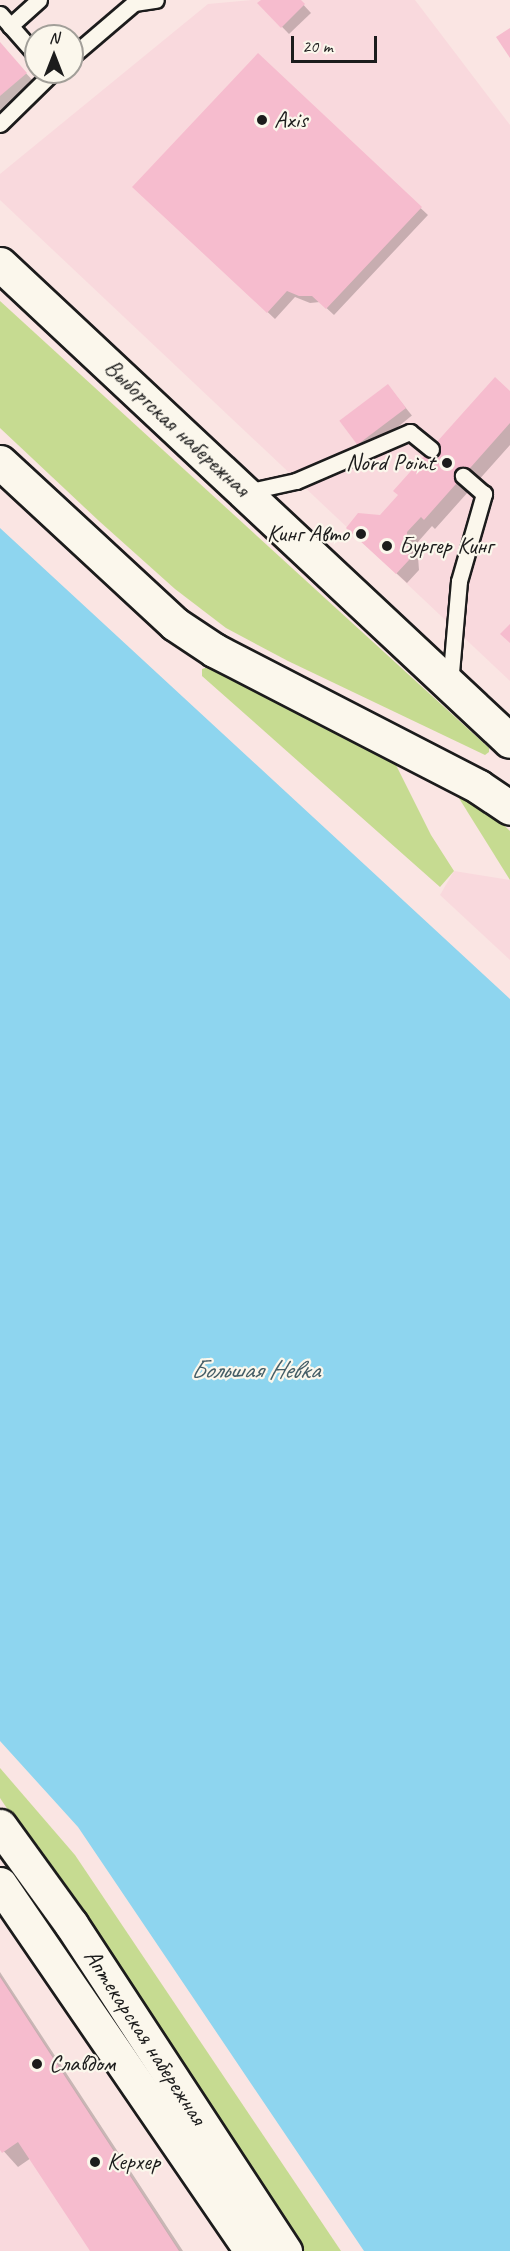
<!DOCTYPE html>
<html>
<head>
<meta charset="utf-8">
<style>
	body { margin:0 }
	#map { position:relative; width:510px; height:2251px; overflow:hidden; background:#fae5e3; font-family:Caveat,sans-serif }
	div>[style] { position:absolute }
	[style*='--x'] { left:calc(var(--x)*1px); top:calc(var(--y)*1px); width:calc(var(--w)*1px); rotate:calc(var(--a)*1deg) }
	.built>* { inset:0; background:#f9d9dd }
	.green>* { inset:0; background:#c6db91 }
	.water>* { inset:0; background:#8ed5ef }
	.shadow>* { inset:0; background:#0003; transform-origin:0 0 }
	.building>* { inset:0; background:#f6bcce; transform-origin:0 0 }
	.roads { filter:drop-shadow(2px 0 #1c1c1c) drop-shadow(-2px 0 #1c1c1c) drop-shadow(0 2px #1c1c1c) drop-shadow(0 -2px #1c1c1c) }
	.service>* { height:15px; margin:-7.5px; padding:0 7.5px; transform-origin:7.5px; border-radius:7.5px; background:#fbf7ec }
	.tertiary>* { height:33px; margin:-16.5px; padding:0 16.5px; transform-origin:16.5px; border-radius:16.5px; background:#fbf7ec }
	.primary>* { height:33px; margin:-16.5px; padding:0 16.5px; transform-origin:16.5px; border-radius:16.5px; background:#fbf7ec }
	.dots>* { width:16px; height:16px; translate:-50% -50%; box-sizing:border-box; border:3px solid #fbf7ec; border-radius:50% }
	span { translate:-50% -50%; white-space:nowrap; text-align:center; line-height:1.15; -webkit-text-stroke:4.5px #fbf7ec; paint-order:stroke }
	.poi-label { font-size:24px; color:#1c1c1c }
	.left { translate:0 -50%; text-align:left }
	.right { translate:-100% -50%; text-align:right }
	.street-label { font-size:24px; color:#1c1c1c }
	.water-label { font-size:26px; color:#445d66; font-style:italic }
	.north { position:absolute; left:24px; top:24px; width:60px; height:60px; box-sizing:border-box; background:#fbf7ec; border:2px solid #a29f99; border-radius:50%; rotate:0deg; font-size:16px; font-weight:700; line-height:24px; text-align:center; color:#1c1c1c }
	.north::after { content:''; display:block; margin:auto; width:21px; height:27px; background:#1c1c1c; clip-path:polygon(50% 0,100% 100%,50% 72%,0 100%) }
	.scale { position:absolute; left:291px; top:36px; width:86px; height:27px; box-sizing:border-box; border:3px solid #1c1c1c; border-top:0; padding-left:8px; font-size:18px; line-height:21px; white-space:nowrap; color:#1c1c1c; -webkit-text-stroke:4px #fbf7ec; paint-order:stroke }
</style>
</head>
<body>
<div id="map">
	<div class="built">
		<i style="clip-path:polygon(252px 0,415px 0,510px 125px,510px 681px,0 200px,0 174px,208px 4px)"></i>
		<i style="clip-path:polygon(454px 871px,510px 880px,510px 960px,440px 895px)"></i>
		<i style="clip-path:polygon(0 1975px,180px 2251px,0 2251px)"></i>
	</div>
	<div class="green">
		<i style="clip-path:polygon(0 301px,489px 748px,489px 752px,485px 755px,288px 661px,226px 628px,175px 589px,99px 521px,0 428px)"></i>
		<i style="clip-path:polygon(208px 667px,395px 763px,431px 835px,454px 871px,440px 887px,202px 676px,202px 669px)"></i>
		<i style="clip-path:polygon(452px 787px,490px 812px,510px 831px,510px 880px)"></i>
		<i style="clip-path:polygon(0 1768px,75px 1855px,341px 2251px,304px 2251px,0 1798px)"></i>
	</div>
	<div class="water">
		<i style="clip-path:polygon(0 528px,510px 999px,510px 2251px,364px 2251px,78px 1827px,0 1741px)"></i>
	</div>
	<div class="shadow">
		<i style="clip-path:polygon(263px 0,299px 0,311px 13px,289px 34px,259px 3px)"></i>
		<i style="clip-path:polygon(0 45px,36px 84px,0 114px)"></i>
		<i style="clip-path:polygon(258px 56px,428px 215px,334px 315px,320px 302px,310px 303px,295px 297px,275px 319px,134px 187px)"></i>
		<i style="left:388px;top:386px;width:38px;height:59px;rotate:51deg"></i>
		<i style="clip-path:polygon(510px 393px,510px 445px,435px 529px,432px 526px,417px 543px,419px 570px,407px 583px,358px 538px)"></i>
		<i style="clip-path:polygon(0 1972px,183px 2251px,92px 2251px,31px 2158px,18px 2167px,0 2147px)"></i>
	</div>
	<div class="building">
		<i style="clip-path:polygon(261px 0,301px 0,305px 4px,281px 28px,257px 3px)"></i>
		<i style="clip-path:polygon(510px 28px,510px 58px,496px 37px)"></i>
		<i style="clip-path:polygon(0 42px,27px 73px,0 96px)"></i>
		<i style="clip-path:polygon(258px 53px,422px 207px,326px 309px,312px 296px,299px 296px,287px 291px,267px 313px,132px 187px)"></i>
		<i style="clip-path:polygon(495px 377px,510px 391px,510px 423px,424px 520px,421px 517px,407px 532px,409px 560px,396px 574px,346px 528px,358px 513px,380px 515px,398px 495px,393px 491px)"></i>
		<i style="left:388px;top:384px;width:30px;height:61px;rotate:53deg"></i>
		<i style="clip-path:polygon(510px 624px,510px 643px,500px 634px)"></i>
		<i style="clip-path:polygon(0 1977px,179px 2251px,90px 2251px,18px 2142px,2px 2153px,0 2150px)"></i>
	</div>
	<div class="roads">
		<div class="service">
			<i style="--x:0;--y:14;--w:55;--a:48.7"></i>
			<i style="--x:10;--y:26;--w:39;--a:-42"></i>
			<i style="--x:72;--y:56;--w:82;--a:-40.5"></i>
			<i style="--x:134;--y:3;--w:22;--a:-8"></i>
			<i style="--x:0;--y:124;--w:74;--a:-44.5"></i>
			<i style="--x:246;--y:492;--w:51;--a:-12.4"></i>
			<i style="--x:296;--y:481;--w:124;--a:-23.3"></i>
			<i style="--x:410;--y:432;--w:27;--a:39"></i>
			<i style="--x:450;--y:684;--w:103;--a:-85"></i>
			<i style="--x:459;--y:581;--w:91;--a:-74"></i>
			<i style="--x:484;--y:494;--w:28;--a:-139"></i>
		</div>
		<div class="tertiary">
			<i style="--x:0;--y:1826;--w:121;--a:54.1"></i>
			<i style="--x:71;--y:1924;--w:391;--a:56.8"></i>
			<i style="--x:0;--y:1884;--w:445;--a:55.6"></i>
		</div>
		<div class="primary">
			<i style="--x:0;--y:264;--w:698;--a:43.09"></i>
			<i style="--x:0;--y:462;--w:238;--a:42.8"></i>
			<i style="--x:175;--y:624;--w:47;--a:33.7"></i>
			<i style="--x:214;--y:650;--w:298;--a:27.3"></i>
			<i style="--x:479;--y:787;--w:37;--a:34"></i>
		</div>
	</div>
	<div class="dots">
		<i style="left:262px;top:120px;background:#1c1c1c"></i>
		<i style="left:447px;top:463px;background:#1c1c1c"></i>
		<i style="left:361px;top:534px;background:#1c1c1c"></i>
		<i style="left:387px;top:546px;background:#1c1c1c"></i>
		<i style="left:37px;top:2064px;background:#1c1c1c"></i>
		<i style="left:95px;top:2162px;background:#1c1c1c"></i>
	</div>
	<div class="poi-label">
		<span class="left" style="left:274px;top:120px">Axis</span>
		<span class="right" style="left:435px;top:463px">Nord Point</span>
		<span class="right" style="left:349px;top:534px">Кинг Авто</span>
		<span class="left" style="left:399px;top:546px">Бургер Кинг</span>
		<span class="left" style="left:49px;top:2064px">Славдом</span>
		<span class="left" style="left:107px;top:2162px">Керхер</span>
	</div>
	<div class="street-label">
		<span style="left:177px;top:428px;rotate:43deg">Выборгская набережная</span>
		<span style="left:145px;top:2037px;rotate:57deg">Аптекарская набережная</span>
	</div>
	<div class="water-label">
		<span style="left:255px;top:1370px">Большая Невка</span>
	</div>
	<div class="north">N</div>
	<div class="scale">20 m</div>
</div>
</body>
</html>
